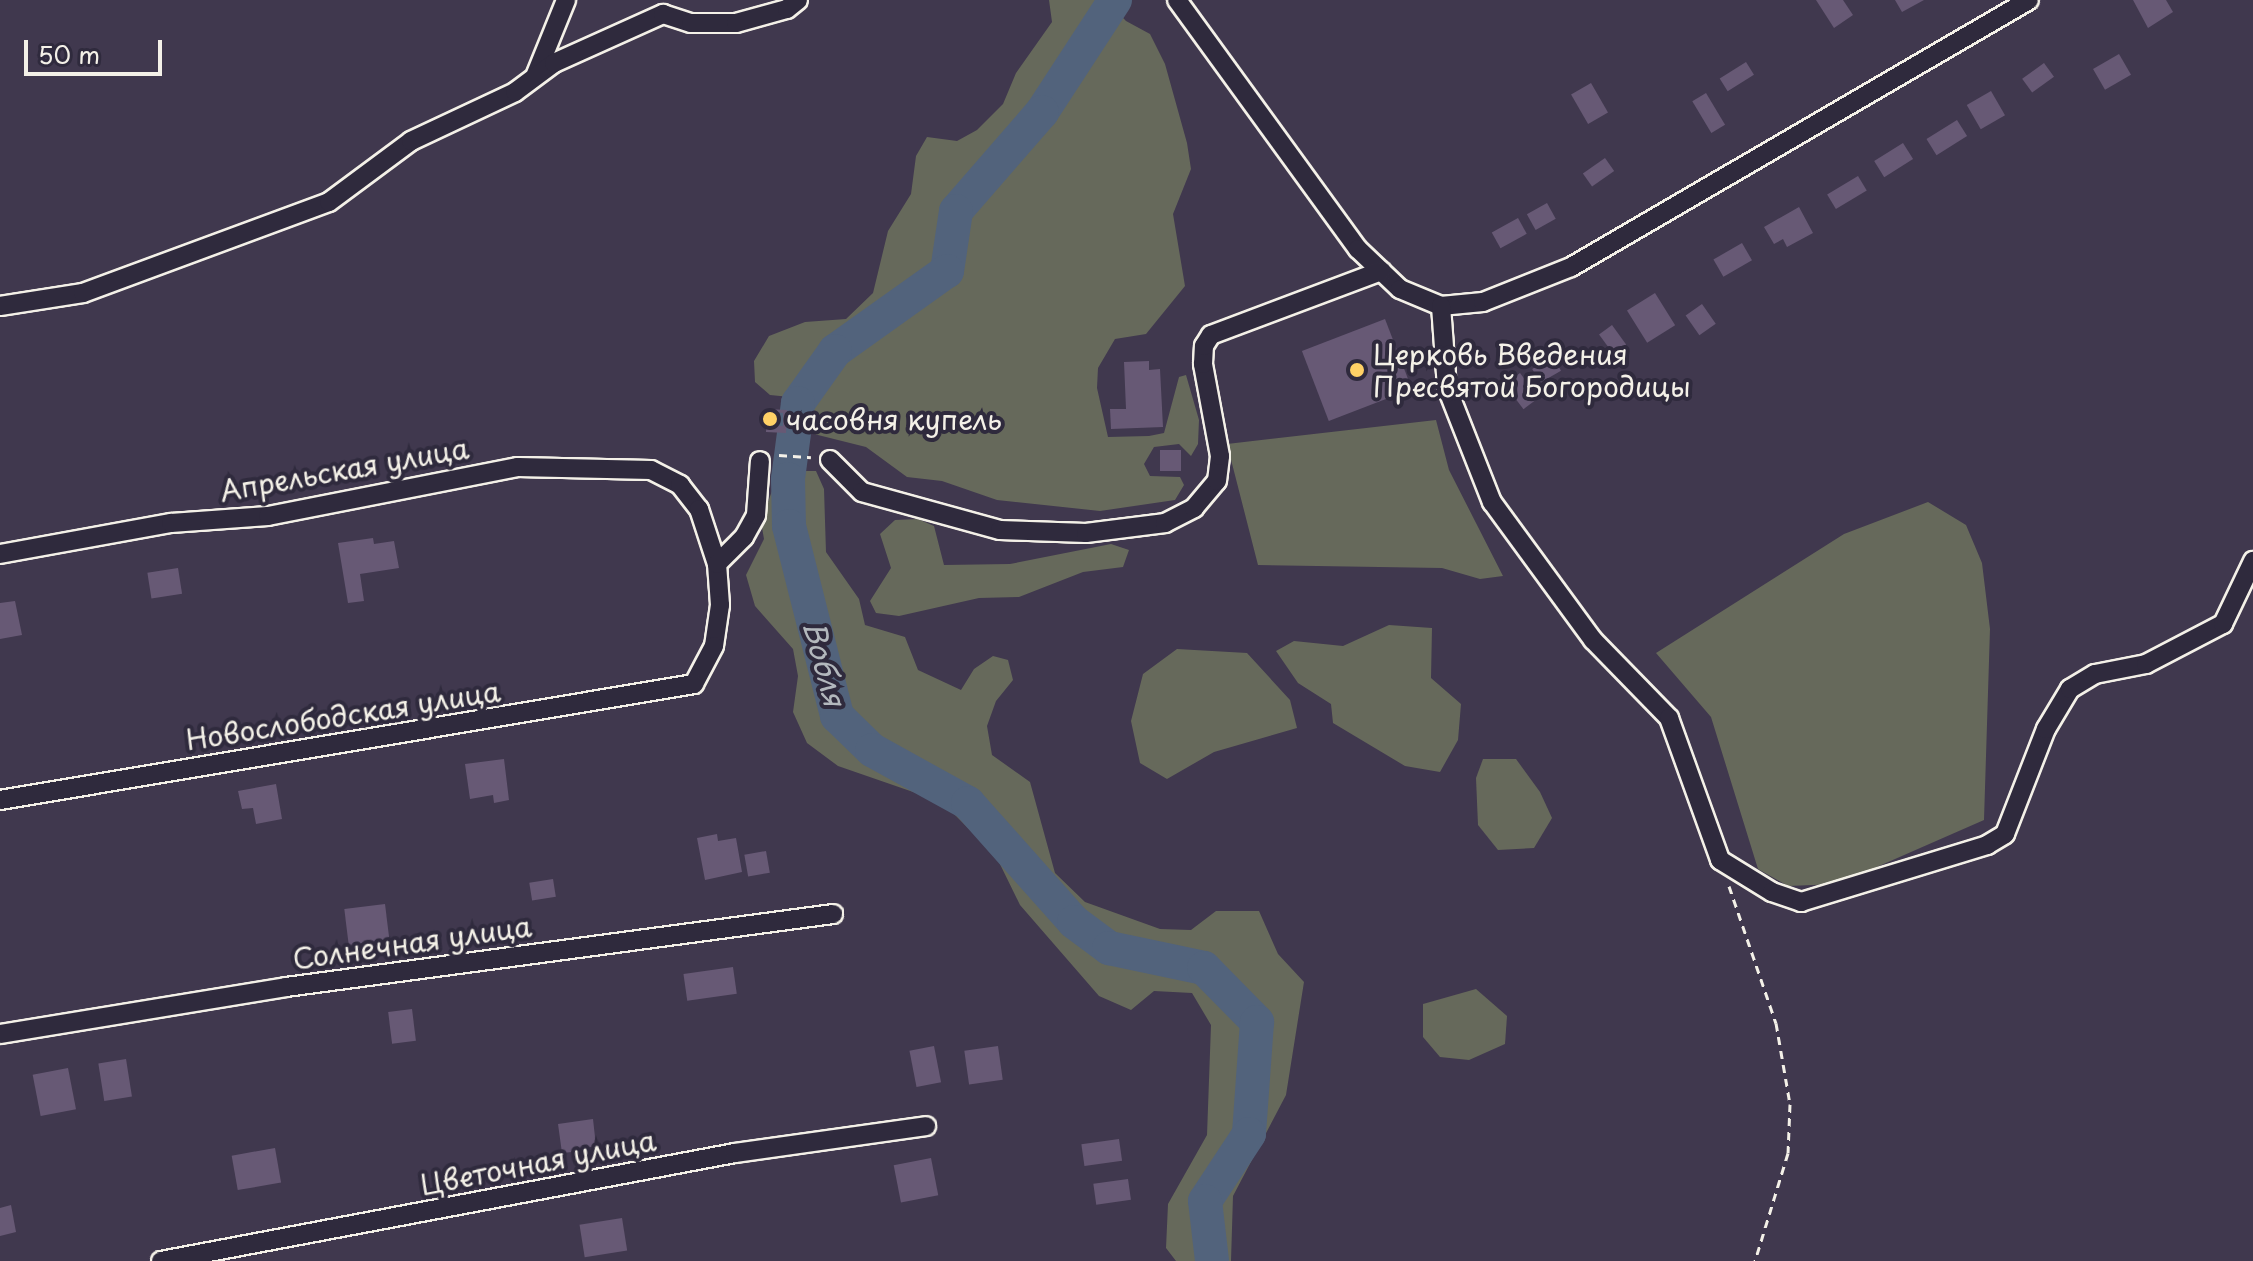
<!DOCTYPE html>
<html>
<head>
<meta charset="utf-8">
<style>
	body { margin:0 }
	#map { position:relative; width:2253px; height:1261px; overflow:hidden; background:#40384e; font-family:"Playpen Sans",sans-serif }
	div>[style] { position:absolute }
	[style*='--x'] { left:calc(var(--x)*1px); top:calc(var(--y)*1px); width:calc(var(--w)*1px); rotate:calc(var(--a)*1deg) }
	.green>* { inset:0; background:#66695b }
	.river>* { height:34px; margin:-17px; padding:0 17px; transform-origin:17px; border-radius:17px; background:#52637c }
	.building>* { inset:0; background:#675975; transform-origin:0 0 }
	.path>* { height:3px; margin-top:-1.5px; transform-origin:0; background:repeating-linear-gradient(90deg,#f4f1e8 0 8px,transparent 0 14px) }
	.roads { filter:drop-shadow(2px 0 #f4f1e8) drop-shadow(-2px 0 #f4f1e8) drop-shadow(0 2px #f4f1e8) drop-shadow(0 -2px #f4f1e8) }
	.minor>* { height:18px; margin:-9px; padding:0 9px; transform-origin:9px; border-radius:9px; background:#2f2a3d }
	.dots>* { width:22px; height:22px; translate:-50% -50%; box-sizing:border-box; border:4px solid #2f2a3d; border-radius:50% }
	span { translate:-50% -50%; white-space:nowrap; text-align:center; line-height:1.15; -webkit-text-stroke:8px #2f2a3d; paint-order:stroke }
	.poi-label { font-size:28px; color:#f4f1e8 }
	.left { translate:0 -50%; text-align:left }
	.street-label { font-size:28px; color:#f4f1e8 }
	.water-label { font-size:30px; color:#b3b8bd; font-style:italic }
	.scale { position:absolute; left:24px; top:40px; width:138px; height:36px; box-sizing:border-box; border:4px solid #f4f1e8; border-top:0; padding-left:10px; font-size:24px; line-height:28px; white-space:nowrap; color:#f4f1e8; -webkit-text-stroke:6px #2f2a3d; paint-order:stroke }
</style>
</head>
<body>
<div id="map">
	<div class="green">
		<i style="clip-path:polygon(1049px 0,1106px 0,1126px 21px,1150px 34px,1165px 64px,1187px 143px,1191px 169px,1173px 214px,1185px 286px,1146px 334px,1115px 339px,1098px 368px,1097px 388px,1108px 437px,1149px 436px,1164px 433px,1179px 377px,1186px 375px,1199px 420px,1198px 444px,1191px 456px,1179px 444px,1154px 447px,1144px 464px,1150px 476px,1180px 477px,1184px 485px,1175px 500px,1100px 511px,997px 500px,942px 481px,907px 477px,866px 447px,810px 433px,805px 414px,790px 397px,770px 395px,755px 382px,754px 361px,769px 336px,805px 322px,846px 319px,873px 293px,888px 231px,911px 194px,916px 156px,927px 137px,957px 141px,977px 130px,1003px 104px,1016px 73px,1052px 22px)"></i>
		<i style="clip-path:polygon(1436px 420px,1449px 470px,1503px 576px,1480px 579px,1442px 568px,1258px 565px,1227px 444px)"></i>
		<i style="clip-path:polygon(779px 471px,816px 471px,824px 489px,826px 552px,859px 599px,865px 625px,905px 637px,918px 670px,961px 690px,974px 669px,993px 656px,1008px 660px,1013px 680px,996px 701px,987px 726px,992px 755px,1030px 782px,1055px 873px,1085px 902px,1160px 929px,1191px 930px,1216px 911px,1259px 911px,1278px 954px,1304px 982px,1286px 1095px,1233px 1196px,1231px 1261px,1176px 1261px,1166px 1248px,1168px 1204px,1207px 1135px,1211px 1025px,1192px 993px,1154px 991px,1131px 1010px,1099px 996px,1020px 905px,996px 856px,942px 802px,838px 766px,807px 743px,793px 712px,798px 676px,793px 649px,755px 606px,746px 575px,764px 539px,761px 522px)"></i>
		<i style="clip-path:polygon(1928px 502px,1966px 525px,1982px 563px,1990px 629px,1984px 820px,1838px 884px,1788px 886px,1758px 869px,1711px 717px,1656px 653px,1844px 534px)"></i>
		<i style="clip-path:polygon(918px 519px,934px 526px,944px 565px,1010px 564px,1111px 544px,1129px 550px,1123px 567px,1083px 572px,1019px 597px,979px 598px,899px 616px,876px 613px,870px 601px,891px 568px,880px 534px,895px 520px)"></i>
		<i style="clip-path:polygon(1389px 625px,1432px 628px,1431px 678px,1461px 704px,1458px 740px,1440px 772px,1405px 766px,1333px 723px,1331px 704px,1298px 683px,1276px 651px,1294px 641px,1343px 646px)"></i>
		<i style="clip-path:polygon(1177px 649px,1247px 653px,1290px 700px,1297px 728px,1214px 752px,1167px 779px,1140px 763px,1131px 721px,1143px 674px)"></i>
		<i style="clip-path:polygon(1483px 759px,1516px 759px,1540px 792px,1552px 818px,1534px 848px,1498px 850px,1478px 825px,1476px 778px)"></i>
		<i style="clip-path:polygon(1476px 989px,1507px 1016px,1505px 1044px,1469px 1060px,1440px 1057px,1423px 1037px,1423px 1004px)"></i>
	</div>
	<div class="river">
		<i style="--x:1115;--y:0;--w:134;--a:123.1"></i>
		<i style="--x:1042;--y:112;--w:131;--a:131"></i>
		<i style="--x:956;--y:211;--w:61;--a:98.5"></i>
		<i style="--x:947;--y:271;--w:138;--a:144.5"></i>
		<i style="--x:835;--y:351;--w:64;--a:125.4"></i>
		<i style="--x:798;--y:403;--w:77;--a:97.5"></i>
		<i style="--x:788;--y:479;--w:47;--a:88.8"></i>
		<i style="--x:789;--y:526;--w:196;--a:75.8"></i>
		<i style="--x:837;--y:716;--w:49;--a:44.2"></i>
		<i style="--x:872;--y:750;--w:110;--a:28.9"></i>
		<i style="--x:968;--y:803;--w:159;--a:48.3"></i>
		<i style="--x:1074;--y:922;--w:44;--a:36.6"></i>
		<i style="--x:1109;--y:948;--w:97;--a:11.9"></i>
		<i style="--x:1204;--y:968;--w:76;--a:45.5"></i>
		<i style="--x:1257;--y:1022;--w:112;--a:94.1"></i>
		<i style="--x:1249;--y:1134;--w:80;--a:123.3"></i>
		<i style="--x:1205;--y:1201;--w:60;--a:83.3"></i>
	</div>
	<div class="building">
		<i style="clip-path:polygon(1816px 0,1843px 0,1853px 15px,1834px 28px)"></i>
		<i style="clip-path:polygon(1895px 0,1924px 0,1902px 12px)"></i>
		<i style="clip-path:polygon(2133px 0,2166px 0,2173px 12px,2148px 28px)"></i>
		<i style="left:2119px;top:54px;width:24px;height:30px;rotate:60deg"></i>
		<i style="left:1746px;top:62px;width:15px;height:31px;rotate:58deg"></i>
		<i style="left:2044px;top:63px;width:17px;height:27px;rotate:54deg"></i>
		<i style="left:1591px;top:83px;width:34px;height:23px;rotate:60deg"></i>
		<i style="left:1991px;top:91px;width:28px;height:28px;rotate:60deg"></i>
		<i style="left:1706px;top:93px;width:37px;height:16px;rotate:59deg"></i>
		<i style="left:1957px;top:120px;width:19px;height:36px;rotate:58deg"></i>
		<i style="left:1903px;top:143px;width:19px;height:34px;rotate:58deg"></i>
		<i style="left:1605px;top:158px;width:16px;height:27px;rotate:55deg"></i>
		<i style="left:1858px;top:176px;width:17px;height:36px;rotate:59deg"></i>
		<i style="left:1547px;top:203px;width:18px;height:23px;rotate:61deg"></i>
		<i style="clip-path:polygon(1799px 207px,1813px 233px,1787px 247px,1783px 239px,1774px 244px,1764px 227px)"></i>
		<i style="left:1518px;top:218px;width:18px;height:30px;rotate:61deg"></i>
		<i style="left:1742px;top:243px;width:20px;height:33px;rotate:60deg"></i>
		<i style="left:1655px;top:293px;width:38px;height:33px;rotate:58deg"></i>
		<i style="left:1702px;top:304px;width:24px;height:20px;rotate:55deg"></i>
		<i style="left:1385px;top:319px;width:75px;height:89px;rotate:69deg"></i>
		<i style="left:1612px;top:325px;width:24px;height:16px;rotate:54deg"></i>
		<i style="left:1553px;top:357px;width:16px;height:24px;rotate:60deg"></i>
		<i style="clip-path:polygon(1149px 361px,1149px 370px,1160px 369px,1163px 427px,1111px 429px,1110px 409px,1126px 409px,1124px 362px)"></i>
		<i style="left:1520px;top:373px;width:31px;height:19px;rotate:53deg"></i>
		<i style="clip-path:polygon(evenodd,767px 409px,787px 410px,786px 433px,766px 432px,767px 409px,774px 412px,783px 413px,783px 426px,773px 426px,774px 412px)"></i>
		<i style="left:1160px;top:450px;width:21px;height:21px"></i>
		<i style="clip-path:polygon(373px 538px,374px 544px,394px 541px,399px 568px,360px 574px,364px 601px,348px 603px,338px 543px)"></i>
		<i style="left:178px;top:568px;width:26px;height:31px;rotate:81deg"></i>
		<i style="clip-path:polygon(15px 601px,22px 635px,0 639px,0 603px)"></i>
		<i style="clip-path:polygon(504px 759px,509px 800px,494px 803px,493px 795px,470px 799px,465px 764px)"></i>
		<i style="clip-path:polygon(276px 784px,282px 819px,256px 824px,253px 808px,242px 809px,238px 791px)"></i>
		<i style="clip-path:polygon(717px 834px,718px 841px,736px 838px,742px 872px,705px 880px,697px 838px)"></i>
		<i style="left:766px;top:851px;width:22px;height:22px;rotate:80deg"></i>
		<i style="left:553px;top:879px;width:18px;height:24px;rotate:81deg"></i>
		<i style="left:385px;top:904px;width:40px;height:41px;rotate:83deg"></i>
		<i style="left:733px;top:967px;width:27px;height:50px;rotate:82deg"></i>
		<i style="left:412px;top:1009px;width:32px;height:24px;rotate:83deg"></i>
		<i style="left:934px;top:1046px;width:37px;height:25px;rotate:79deg"></i>
		<i style="left:998px;top:1046px;width:34px;height:34px;rotate:82deg"></i>
		<i style="left:126px;top:1059px;width:38px;height:28px;rotate:81deg"></i>
		<i style="left:68px;top:1068px;width:42px;height:36px;rotate:79deg"></i>
		<i style="clip-path:polygon(593px 1119px,596px 1146px,585px 1148px,586px 1159px,573px 1160px,572px 1152px,562px 1153px,558px 1124px)"></i>
		<i style="left:1119px;top:1139px;width:22px;height:38px;rotate:82deg"></i>
		<i style="left:275px;top:1148px;width:35px;height:44px;rotate:80deg"></i>
		<i style="left:931px;top:1158px;width:38px;height:38px;rotate:79deg"></i>
		<i style="left:1128px;top:1179px;width:21px;height:35px;rotate:82deg"></i>
		<i style="clip-path:polygon(11px 1205px,16px 1232px,0 1236px,0 1208px)"></i>
		<i style="left:622px;top:1218px;width:33px;height:43px;rotate:81deg"></i>
	</div>
	<div class="path">
		<i style="--x:779;--y:455;--w:32;--a:4"></i>
		<i style="--x:1729;--y:886;--w:145;--a:71.1"></i>
		<i style="--x:1776;--y:1023;--w:82;--a:80.2"></i>
		<i style="--x:1790;--y:1104;--w:49;--a:92.3"></i>
		<i style="--x:1788;--y:1153;--w:113;--a:107"></i>
	</div>
	<div class="roads">
		<div class="minor">
			<i style="--x:1177;--y:0;--w:308;--a:54"></i>
			<i style="--x:1358;--y:249;--w:58;--a:43.6"></i>
			<i style="--x:1400;--y:289;--w:44;--a:22.5"></i>
			<i style="--x:1441;--y:306;--w:42;--a:-5.4"></i>
			<i style="--x:1483;--y:302;--w:95;--a:-21.7"></i>
			<i style="--x:1571;--y:267;--w:530;--a:-30.24"></i>
			<i style="--x:536;--y:74;--w:80;--a:-67.9"></i>
			<i style="--x:0;--y:306;--w:84;--a:-8.9"></i>
			<i style="--x:83;--y:293;--w:262;--a:-20.3"></i>
			<i style="--x:329;--y:202;--w:102;--a:-36.6"></i>
			<i style="--x:411;--y:141;--w:115;--a:-25.2"></i>
			<i style="--x:515;--y:92;--w:49;--a:-36.6"></i>
			<i style="--x:554;--y:63;--w:120;--a:-24.2"></i>
			<i style="--x:663;--y:14;--w:29;--a:18"></i>
			<i style="--x:691;--y:23;--w:45;--a:0"></i>
			<i style="--x:736;--y:23;--w:53;--a:-15.4"></i>
			<i style="--x:787;--y:9;--w:14;--a:-39"></i>
			<i style="--x:1441;--y:306;--w:82;--a:85.8"></i>
			<i style="--x:1447;--y:388;--w:123;--a:68.5"></i>
			<i style="--x:1492;--y:502;--w:171;--a:53.8"></i>
			<i style="--x:1593;--y:640;--w:109;--a:45.7"></i>
			<i style="--x:1669;--y:718;--w:151;--a:70.2"></i>
			<i style="--x:1720;--y:860;--w:61;--a:31.6"></i>
			<i style="--x:1772;--y:892;--w:31;--a:19"></i>
			<i style="--x:1801;--y:902;--w:195;--a:-17"></i>
			<i style="--x:1987;--y:845;--w:21;--a:-31"></i>
			<i style="--x:2005;--y:834;--w:113;--a:-68.7"></i>
			<i style="--x:2046;--y:729;--w:47;--a:-59"></i>
			<i style="--x:2070;--y:689;--w:29;--a:-31"></i>
			<i style="--x:2095;--y:674;--w:52;--a:-11.1"></i>
			<i style="--x:2146;--y:664;--w:87;--a:-27.5"></i>
			<i style="--x:2223;--y:624;--w:70;--a:-64.5"></i>
			<i style="--x:830;--y:460;--w:45;--a:45"></i>
			<i style="--x:862;--y:492;--w:143;--a:15.4"></i>
			<i style="--x:1000;--y:530;--w:86;--a:2"></i>
			<i style="--x:1086;--y:533;--w:80;--a:-7.2"></i>
			<i style="--x:1165;--y:523;--w:33;--a:-27"></i>
			<i style="--x:1194;--y:508;--w:35;--a:-50"></i>
			<i style="--x:1217;--y:481;--w:25;--a:-83"></i>
			<i style="--x:1220;--y:456;--w:94;--a:-100.5"></i>
			<i style="--x:1203;--y:364;--w:18;--a:-87"></i>
			<i style="--x:1204;--y:346;--w:13;--a:-58"></i>
			<i style="--x:1211;--y:335;--w:182;--a:-20.6"></i>
			<i style="--x:0;--y:554;--w:174;--a:-10.3"></i>
			<i style="--x:171;--y:523;--w:97;--a:-4.1"></i>
			<i style="--x:268;--y:516;--w:255;--a:-11.1"></i>
			<i style="--x:518;--y:467;--w:133;--a:1.3"></i>
			<i style="--x:651;--y:470;--w:33;--a:27"></i>
			<i style="--x:680;--y:485;--w:31;--a:52"></i>
			<i style="--x:699;--y:509;--w:58;--a:71.9"></i>
			<i style="--x:717;--y:564;--w:41;--a:85.8"></i>
			<i style="--x:720;--y:605;--w:41;--a:98.3"></i>
			<i style="--x:714;--y:646;--w:43;--a:117.8"></i>
			<i style="--x:694;--y:684;--w:704;--a:170.51"></i>
			<i style="--x:717;--y:564;--w:38;--a:-45"></i>
			<i style="--x:744;--y:537;--w:25;--a:-61"></i>
			<i style="--x:756;--y:515;--w:54;--a:-85.8"></i>
			<i style="--x:0;--y:1034;--w:290;--a:-9.3"></i>
			<i style="--x:286;--y:987;--w:552;--a:-7.6"></i>
			<i style="--x:161;--y:1261;--w:584;--a:-10.66"></i>
			<i style="--x:735;--y:1153;--w:193;--a:-8"></i>
		</div>
	</div>
	<div class="dots">
		<i style="left:1357px;top:370px;background:#ffd166"></i>
		<i style="left:770px;top:419px;background:#ffd166"></i>
	</div>
	<div class="poi-label">
		<span class="left" style="left:1373px;top:370px">Церковь Введения<br>Пресвятой Богородицы</span>
		<span class="left" style="left:786px;top:419px">часовня купель</span>
	</div>
	<div class="street-label">
		<span style="left:344px;top:469px;rotate:-10deg">Апрельская улица</span>
		<span style="left:343px;top:715px;rotate:-9deg">Новослободская улица</span>
		<span style="left:412px;top:942px;rotate:-8deg">Солнечная улица</span>
		<span style="left:538px;top:1162px;rotate:-11deg">Цветочная улица</span>
	</div>
	<div class="water-label">
		<span style="left:825px;top:663px;rotate:75deg">Вобля</span>
	</div>
	<div class="scale">50 m</div>
</div>
</body>
</html>
